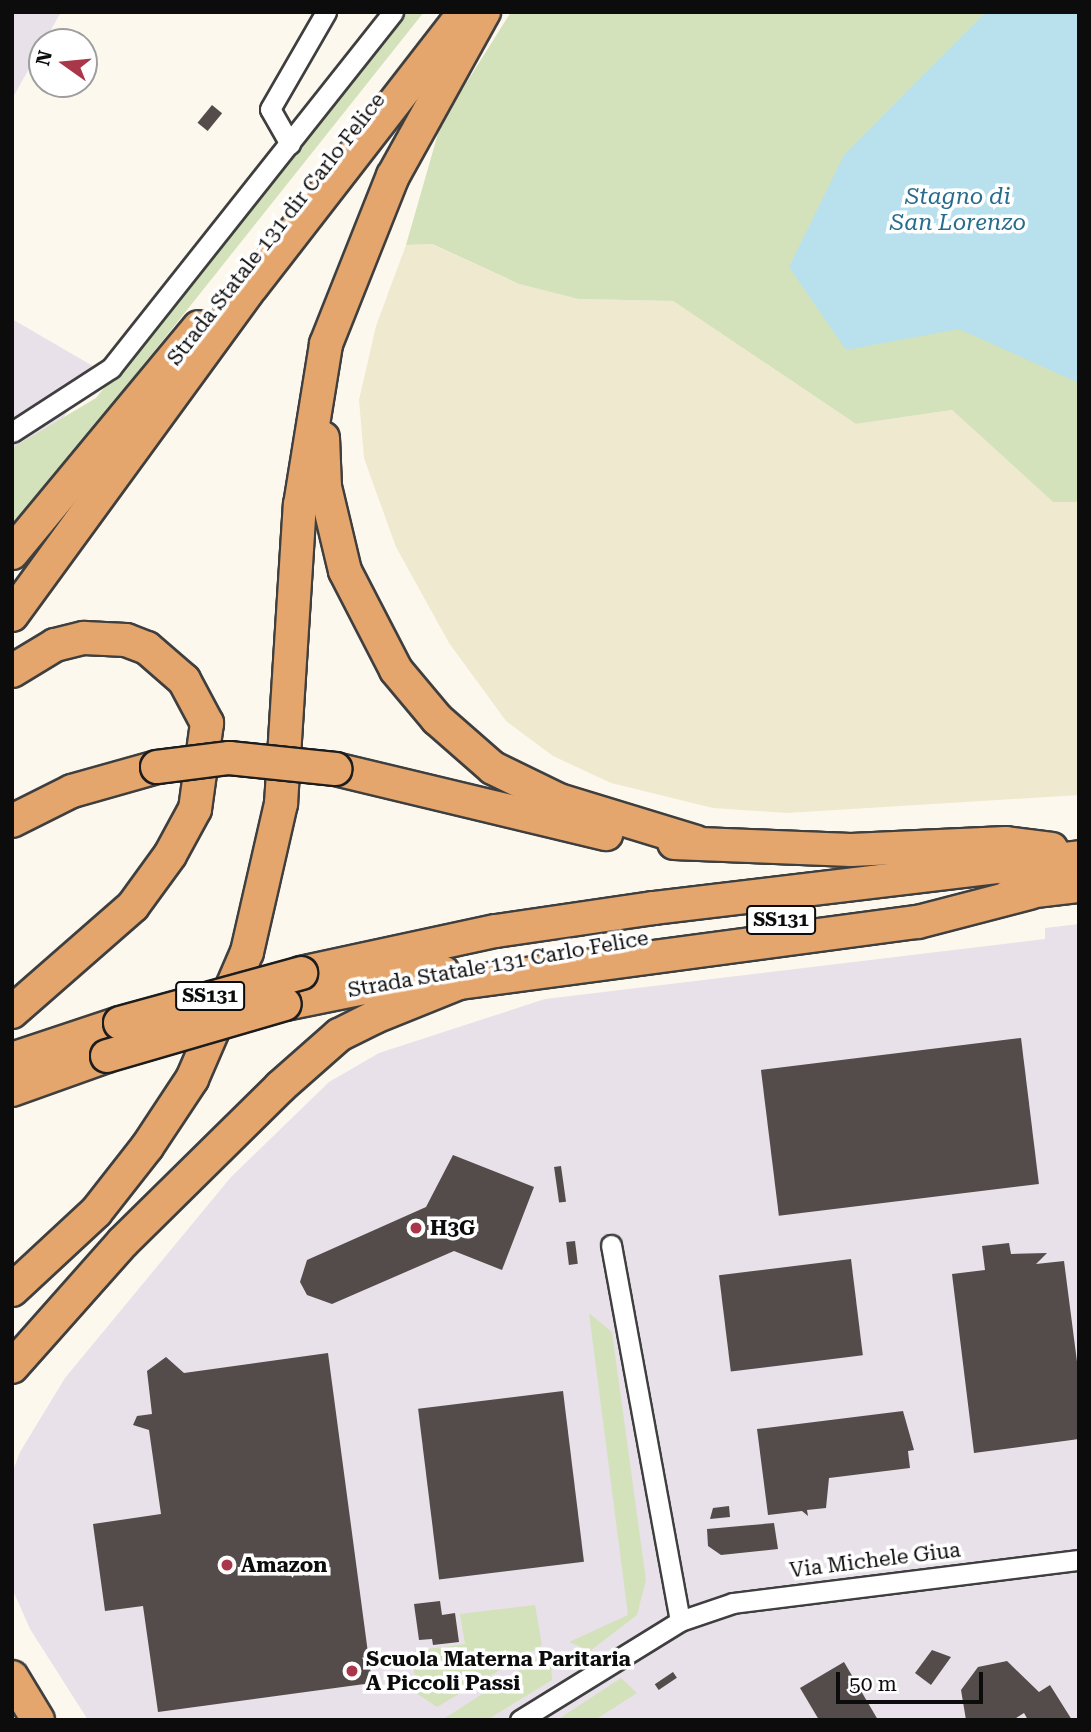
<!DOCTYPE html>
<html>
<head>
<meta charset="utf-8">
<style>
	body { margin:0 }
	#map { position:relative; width:1091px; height:1732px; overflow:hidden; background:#fdf8ed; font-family:"Roboto Serif",serif }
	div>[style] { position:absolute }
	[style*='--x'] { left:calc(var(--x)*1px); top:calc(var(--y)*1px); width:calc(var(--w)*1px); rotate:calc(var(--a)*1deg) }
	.industrial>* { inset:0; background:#e8e1e9 }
	.farmland>* { inset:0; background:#efe9d0 }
	.green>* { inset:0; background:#d4e2bb }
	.water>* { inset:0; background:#b8e0ed }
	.building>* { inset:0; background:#534c4a; transform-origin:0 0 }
	.roads { filter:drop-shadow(2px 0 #3f3f3f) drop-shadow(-2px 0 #3f3f3f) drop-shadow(0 2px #3f3f3f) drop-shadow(0 -2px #3f3f3f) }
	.minor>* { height:19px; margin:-9.5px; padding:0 9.5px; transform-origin:9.5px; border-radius:9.5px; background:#fff }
	.trunk>* { height:32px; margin:-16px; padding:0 16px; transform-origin:16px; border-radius:16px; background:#e4a66c }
	.bridges { filter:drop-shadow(2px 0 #1d1d1d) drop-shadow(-2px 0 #1d1d1d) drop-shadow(0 2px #1d1d1d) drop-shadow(0 -2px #1d1d1d) }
	.trunk-bridge>* { height:32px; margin:-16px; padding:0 16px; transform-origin:16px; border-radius:16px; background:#e4a66c }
	.dots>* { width:19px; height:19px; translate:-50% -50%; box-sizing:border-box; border:4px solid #fff; border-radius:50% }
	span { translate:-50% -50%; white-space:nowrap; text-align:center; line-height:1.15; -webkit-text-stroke:7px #fff; paint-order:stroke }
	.shield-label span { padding:2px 5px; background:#fff; border:2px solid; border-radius:5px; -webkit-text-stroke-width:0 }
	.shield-label { font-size:19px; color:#0c0c0c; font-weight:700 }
	.street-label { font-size:21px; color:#0c0c0c }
	.poi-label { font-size:21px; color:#0c0c0c; font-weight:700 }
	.left { translate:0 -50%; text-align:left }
	.water-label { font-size:23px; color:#266c8c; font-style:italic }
	.frame { position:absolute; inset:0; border:14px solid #0c0c0c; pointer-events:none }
	.north { position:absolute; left:28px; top:28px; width:70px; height:70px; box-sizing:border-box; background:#fff; border:2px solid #9e9e9e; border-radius:50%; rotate:285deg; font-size:19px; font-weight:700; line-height:28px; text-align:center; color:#0c0c0c }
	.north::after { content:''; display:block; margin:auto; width:24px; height:32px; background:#a93649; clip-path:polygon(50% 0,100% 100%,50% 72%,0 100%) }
	.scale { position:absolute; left:836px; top:1672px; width:147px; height:32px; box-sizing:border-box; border:4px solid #0c0c0c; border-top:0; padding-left:9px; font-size:21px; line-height:24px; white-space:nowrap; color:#0c0c0c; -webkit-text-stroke:5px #fff; paint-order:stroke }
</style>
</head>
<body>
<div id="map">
	<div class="industrial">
		<i style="clip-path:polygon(12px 12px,61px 12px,12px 99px)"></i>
		<i style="clip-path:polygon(12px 319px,98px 369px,12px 490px)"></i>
		<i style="clip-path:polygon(1079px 924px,1079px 1720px,88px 1720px,30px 1629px,12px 1588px,12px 1473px,20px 1452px,65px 1378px,231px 1177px,329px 1082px,379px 1053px,545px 999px,1045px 939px,1045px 928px)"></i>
	</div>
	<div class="farmland">
		<i style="clip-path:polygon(431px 244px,519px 284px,578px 299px,673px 301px,856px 424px,952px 410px,1053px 502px,1079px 502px,1079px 795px,787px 813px,713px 808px,611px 783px,553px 756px,506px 721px,449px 643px,396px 547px,364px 458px,359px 400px,376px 326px,406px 245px)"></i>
	</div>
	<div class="green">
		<i style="clip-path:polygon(405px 12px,424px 12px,12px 530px,12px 448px,96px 398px)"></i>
		<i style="clip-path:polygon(511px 12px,1079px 12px,1079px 502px,1053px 502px,952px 410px,856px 424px,673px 301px,578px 299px,519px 284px,432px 244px,406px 245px,441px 123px)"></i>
		<i style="clip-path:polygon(589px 1313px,612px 1332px,646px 1580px,637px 1615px,590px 1651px,569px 1642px,628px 1615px)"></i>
		<i style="clip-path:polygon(535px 1605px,542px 1645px,437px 1707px,416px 1693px,412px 1651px,465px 1644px,460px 1614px)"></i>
		<i style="clip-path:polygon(550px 1650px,552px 1680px,487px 1720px,442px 1720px)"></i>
		<i style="clip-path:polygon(621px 1678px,637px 1693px,595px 1720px,557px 1720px)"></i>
	</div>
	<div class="water">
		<i style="clip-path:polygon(986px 12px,1079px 12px,1079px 383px,959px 329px,846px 350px,789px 267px,844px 155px)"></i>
	</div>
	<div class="building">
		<i style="left:212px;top:105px;width:13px;height:23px;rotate:39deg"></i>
		<i style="left:1021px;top:1038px;width:147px;height:262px;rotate:83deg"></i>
		<i style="clip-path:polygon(453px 1155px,534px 1187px,502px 1270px,454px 1251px,332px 1304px,307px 1295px,300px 1282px,307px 1260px,426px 1207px)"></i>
		<i style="left:561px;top:1166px;width:36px;height:7px;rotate:82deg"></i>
		<i style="left:575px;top:1241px;width:23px;height:9px;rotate:83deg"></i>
		<i style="clip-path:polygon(1009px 1243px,1011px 1254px,1047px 1253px,1036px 1264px,1064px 1261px,1079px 1377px,1079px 1439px,974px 1453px,952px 1274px,985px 1270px,982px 1246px)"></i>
		<i style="left:851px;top:1259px;width:97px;height:133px;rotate:83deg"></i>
		<i style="clip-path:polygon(328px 1353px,372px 1683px,158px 1712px,143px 1606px,105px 1611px,93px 1524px,161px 1514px,149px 1430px,133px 1425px,137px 1416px,152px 1414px,147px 1371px,166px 1357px,184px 1373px)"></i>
		<i style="left:563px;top:1391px;width:172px;height:146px;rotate:83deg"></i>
		<i style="clip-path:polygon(903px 1411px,914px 1450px,908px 1451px,910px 1468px,829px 1478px,826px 1508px,807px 1510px,808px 1516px,802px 1511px,768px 1515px,757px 1429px)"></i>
		<i style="clip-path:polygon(729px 1506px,730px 1517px,710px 1519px,713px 1508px)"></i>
		<i style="clip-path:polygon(774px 1523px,778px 1549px,721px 1555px,708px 1546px,707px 1529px)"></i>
		<i style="clip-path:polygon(440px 1601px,442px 1615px,455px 1613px,459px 1642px,433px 1645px,432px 1639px,419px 1640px,414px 1604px)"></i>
		<i style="clip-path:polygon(932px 1650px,951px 1657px,931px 1685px,915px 1673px)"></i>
		<i style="clip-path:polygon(1007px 1661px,1039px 1692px,1050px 1685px,1072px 1720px,1028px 1720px,1024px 1713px,1013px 1720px,966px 1720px,961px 1690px,978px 1667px)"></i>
		<i style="clip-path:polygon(844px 1662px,878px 1720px,819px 1720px,800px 1688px)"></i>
		<i style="left:673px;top:1672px;width:7px;height:22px;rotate:56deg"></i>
	</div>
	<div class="roads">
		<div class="minor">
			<i style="--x:290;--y:144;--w:40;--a:-119.7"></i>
			<i style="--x:270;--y:109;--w:112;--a:-60"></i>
			<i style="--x:12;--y:432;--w:118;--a:-32.9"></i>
			<i style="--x:111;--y:368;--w:454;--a:-51.6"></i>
			<i style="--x:611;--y:1245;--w:382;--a:79.6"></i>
			<i style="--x:520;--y:1720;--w:188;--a:-31.7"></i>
			<i style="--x:680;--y:1621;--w:56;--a:-18.8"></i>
			<i style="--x:733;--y:1603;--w:349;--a:-7.1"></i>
		</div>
		<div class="trunk">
			<i style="--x:323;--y:438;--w:49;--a:87.7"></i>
			<i style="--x:325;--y:487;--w:86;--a:76.6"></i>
			<i style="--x:345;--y:571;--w:111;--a:62.7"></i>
			<i style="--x:396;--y:670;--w:64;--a:50.1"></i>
			<i style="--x:437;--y:719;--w:74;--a:41.2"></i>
			<i style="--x:493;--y:768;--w:73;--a:25.9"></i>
			<i style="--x:559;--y:800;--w:143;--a:17"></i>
			<i style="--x:12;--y:553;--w:293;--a:-50.4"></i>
			<i style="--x:12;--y:615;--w:409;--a:-53.9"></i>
			<i style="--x:253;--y:285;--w:329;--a:-52.2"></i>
			<i style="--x:12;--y:671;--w:50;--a:-31.2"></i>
			<i style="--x:55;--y:645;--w:30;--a:-14"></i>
			<i style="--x:84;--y:638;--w:42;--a:2.7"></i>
			<i style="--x:126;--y:640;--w:22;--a:21"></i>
			<i style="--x:147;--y:648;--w:49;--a:40.9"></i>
			<i style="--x:184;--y:680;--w:49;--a:61.9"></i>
			<i style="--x:207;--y:723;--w:87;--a:97.9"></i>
			<i style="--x:195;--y:809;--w:52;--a:118.5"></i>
			<i style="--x:170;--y:855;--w:63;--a:126"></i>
			<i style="--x:133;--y:906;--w:161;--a:138.8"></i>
			<i style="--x:335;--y:769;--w:279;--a:13.5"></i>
			<i style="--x:12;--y:821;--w:67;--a:-26.6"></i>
			<i style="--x:72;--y:791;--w:88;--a:-15.8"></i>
			<i style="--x:674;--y:843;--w:177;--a:2.3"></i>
			<i style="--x:851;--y:850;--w:155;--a:-2.6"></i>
			<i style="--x:1006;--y:843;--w:46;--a:7.4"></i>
			<i style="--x:1011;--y:894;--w:68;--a:-6.7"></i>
			<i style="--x:301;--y:973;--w:199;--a:-12.2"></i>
			<i style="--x:496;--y:931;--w:160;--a:-8.3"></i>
			<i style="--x:654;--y:908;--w:428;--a:-6.8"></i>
			<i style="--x:285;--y:1004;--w:161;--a:-11.4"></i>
			<i style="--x:12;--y:1059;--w:114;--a:-18.4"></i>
			<i style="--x:12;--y:1090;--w:101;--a:-19.7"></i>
			<i style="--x:12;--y:1290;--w:115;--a:-42.9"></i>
			<i style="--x:96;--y:1212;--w:83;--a:-51.9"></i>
			<i style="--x:147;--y:1147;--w:82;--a:-56.5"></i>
			<i style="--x:192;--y:1079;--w:138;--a:-66.6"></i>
			<i style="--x:247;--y:952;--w:152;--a:-77.1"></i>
			<i style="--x:281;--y:804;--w:300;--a:-86.4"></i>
			<i style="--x:300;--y:505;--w:163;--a:-80.8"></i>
			<i style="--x:326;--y:344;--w:181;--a:-68.3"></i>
			<i style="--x:393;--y:176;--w:188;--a:-61"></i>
			<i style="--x:12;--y:1367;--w:167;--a:-48.4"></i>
			<i style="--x:123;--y:1242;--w:221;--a:-44.6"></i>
			<i style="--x:280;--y:1087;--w:79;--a:-41.4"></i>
			<i style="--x:339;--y:1035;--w:40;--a:-26.6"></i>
			<i style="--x:375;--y:1017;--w:91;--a:-22"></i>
			<i style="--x:459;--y:983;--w:463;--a:-7.6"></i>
			<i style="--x:918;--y:922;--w:115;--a:-14.6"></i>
			<i style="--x:12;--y:1677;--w:50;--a:58.8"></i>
		</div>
	</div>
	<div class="bridges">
		<div class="trunk-bridge">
			<i style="--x:157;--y:767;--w:73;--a:-7.1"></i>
			<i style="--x:229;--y:758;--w:107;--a:5.9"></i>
			<i style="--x:120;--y:1023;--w:188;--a:-15.4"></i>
			<i style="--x:107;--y:1056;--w:185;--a:-16.3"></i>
		</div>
	</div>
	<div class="dots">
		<i style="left:416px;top:1228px;background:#a93649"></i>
		<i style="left:227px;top:1565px;background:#a93649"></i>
		<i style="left:352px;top:1671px;background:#a93649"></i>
	</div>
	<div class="shield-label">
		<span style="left:781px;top:920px">SS131</span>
		<span style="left:210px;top:996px">SS131</span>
	</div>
	<div class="street-label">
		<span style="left:276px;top:229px;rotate:-52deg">Strada Statale 131 dir Carlo Felice</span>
		<span style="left:498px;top:964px;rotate:-10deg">Strada Statale 131 Carlo Felice</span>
		<span style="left:875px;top:1560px;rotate:-7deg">Via Michele Giua</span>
	</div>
	<div class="poi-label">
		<span class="left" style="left:430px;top:1228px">H3G</span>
		<span class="left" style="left:241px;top:1565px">Amazon</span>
		<span class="left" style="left:366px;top:1671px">Scuola Materna Paritaria<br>A Piccoli Passi</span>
	</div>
	<div class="water-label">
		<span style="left:958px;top:210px">Stagno di<br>San Lorenzo</span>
	</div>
	<div class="frame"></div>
	<div class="north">N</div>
	<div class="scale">50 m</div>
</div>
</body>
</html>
